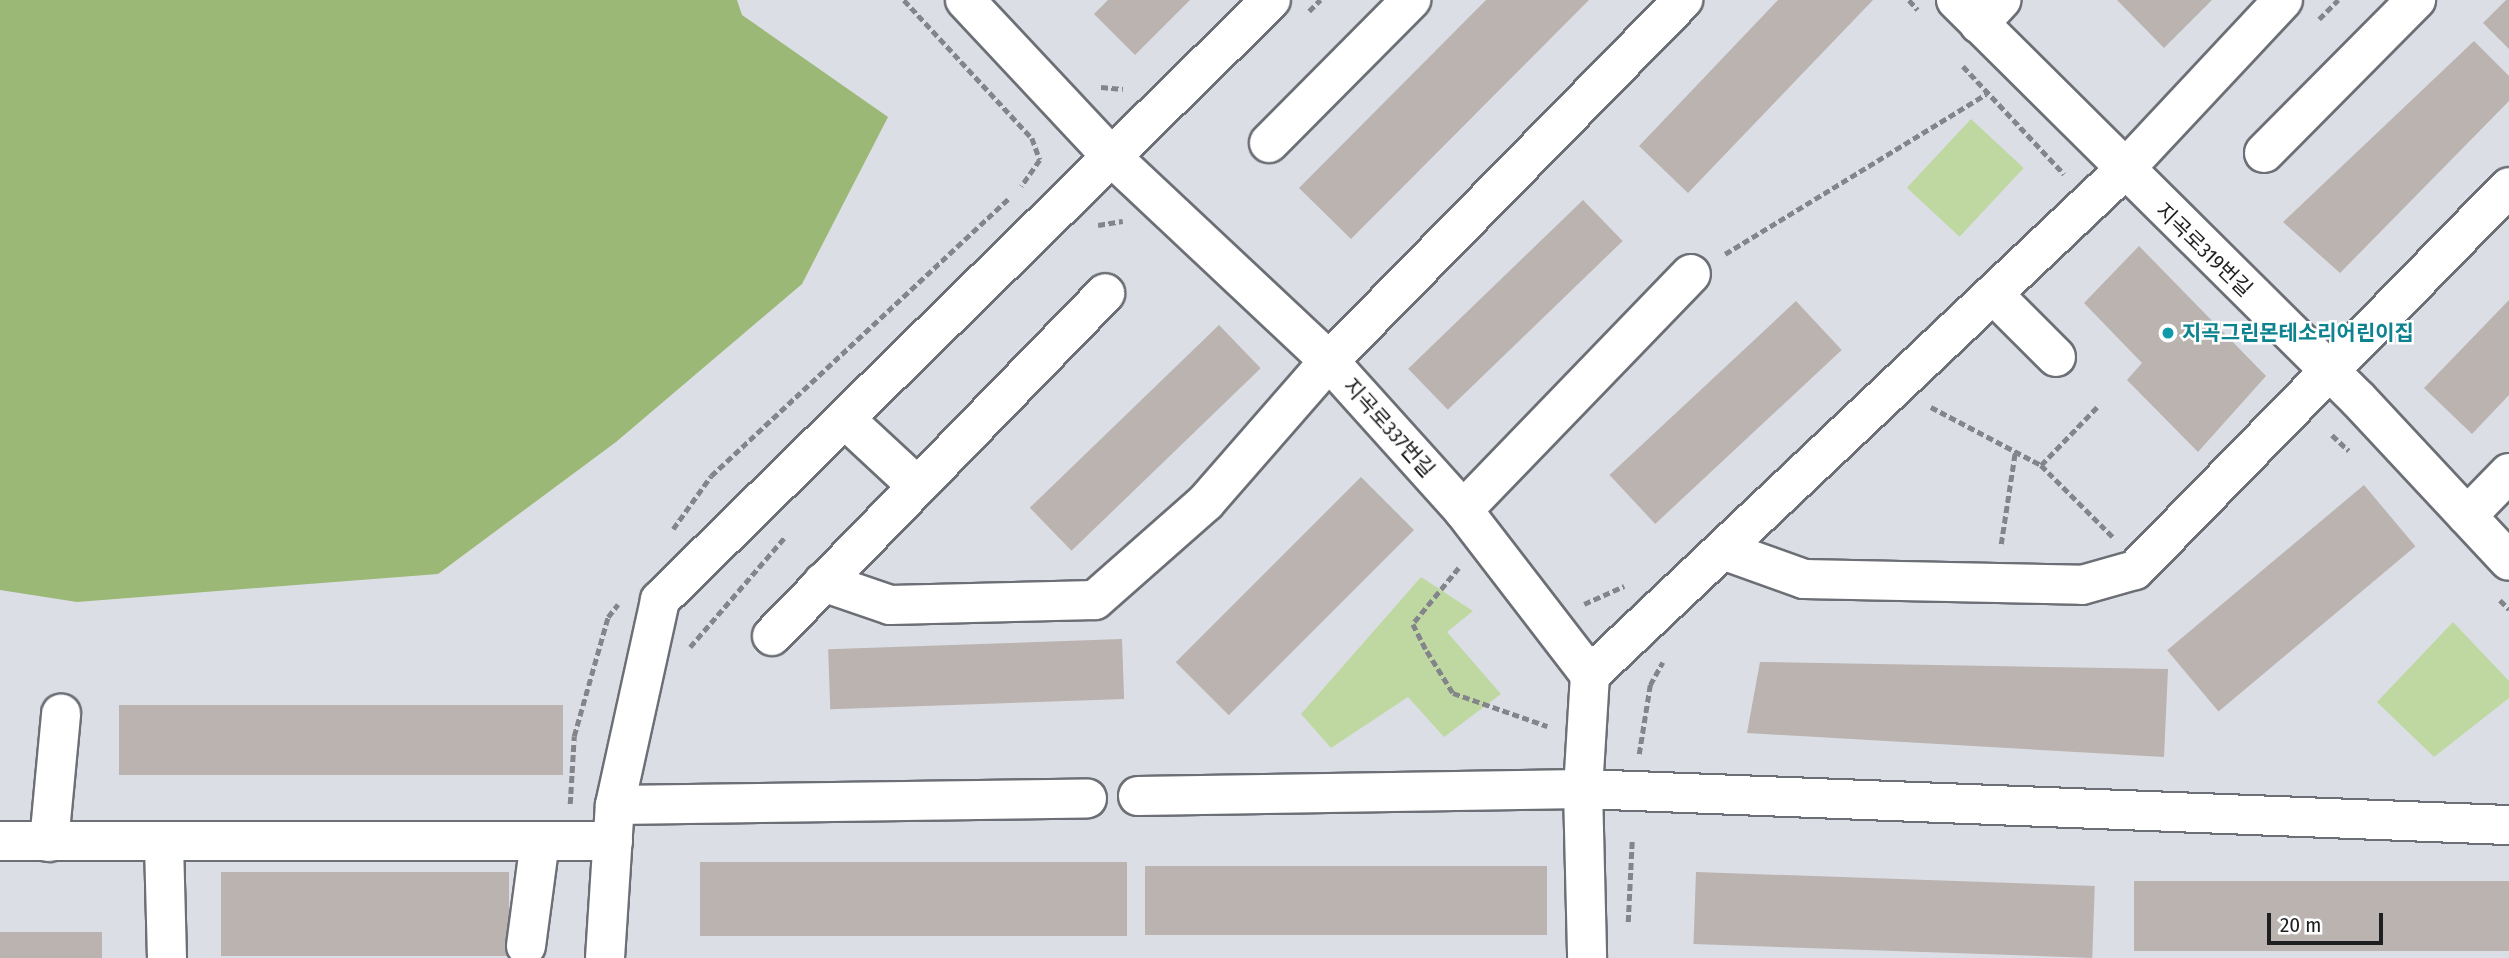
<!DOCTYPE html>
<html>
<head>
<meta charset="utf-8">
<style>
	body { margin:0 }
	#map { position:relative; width:2509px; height:958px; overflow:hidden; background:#dbdee5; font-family:"Fira Sans Condensed","Noto Sans KR",sans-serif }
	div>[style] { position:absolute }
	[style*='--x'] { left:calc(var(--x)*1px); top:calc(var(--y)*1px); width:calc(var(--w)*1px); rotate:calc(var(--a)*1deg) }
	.green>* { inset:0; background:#bfd8a2; transform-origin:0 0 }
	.forest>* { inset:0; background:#9bb876 }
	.building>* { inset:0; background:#bab3af; transform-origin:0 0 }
	.path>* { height:4.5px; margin-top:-2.25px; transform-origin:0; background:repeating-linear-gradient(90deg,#83858a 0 7px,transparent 0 10.5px) }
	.roads { filter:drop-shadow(2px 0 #6c6f75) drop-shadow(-2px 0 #6c6f75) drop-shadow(0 2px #6c6f75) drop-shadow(0 -2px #6c6f75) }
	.minor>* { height:38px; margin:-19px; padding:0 19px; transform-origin:19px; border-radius:19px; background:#fff }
	.dots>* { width:19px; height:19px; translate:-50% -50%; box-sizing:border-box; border:4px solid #fff; border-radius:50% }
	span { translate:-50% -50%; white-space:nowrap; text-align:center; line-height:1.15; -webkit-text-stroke:5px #fff; paint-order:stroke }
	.street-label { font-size:21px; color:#1e1f21 }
	.culture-label { font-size:21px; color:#0d838f; font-weight:700 }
	.left { translate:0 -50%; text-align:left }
	.scale { position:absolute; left:2267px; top:913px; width:116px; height:32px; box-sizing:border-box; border:4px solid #1e1f21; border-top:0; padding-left:9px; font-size:21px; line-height:24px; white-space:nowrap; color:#1e1f21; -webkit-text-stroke:5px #fff; paint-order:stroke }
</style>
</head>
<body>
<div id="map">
	<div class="green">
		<i style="left:1971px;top:119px;width:72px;height:94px;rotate:43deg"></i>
		<i style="clip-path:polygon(1421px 577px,1473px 611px,1447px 632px,1501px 694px,1444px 737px,1408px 697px,1331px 748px,1301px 714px)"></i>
		<i style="clip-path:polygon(2453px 622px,2509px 681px,2509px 698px,2434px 757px,2377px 702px)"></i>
	</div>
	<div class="forest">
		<i style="clip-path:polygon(0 0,737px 0,742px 15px,888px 117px,802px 284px,616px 442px,438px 574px,77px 602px,0 590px)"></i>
	</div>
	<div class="building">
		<i style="clip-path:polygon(1108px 0,1190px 0,1135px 55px,1094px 14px)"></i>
		<i style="clip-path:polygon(1486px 0,1589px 0,1351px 239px,1299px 188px)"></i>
		<i style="clip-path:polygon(1778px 0,1873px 0,1688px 193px,1639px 146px)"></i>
		<i style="clip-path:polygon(2117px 0,2212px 0,2164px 48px)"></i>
		<i style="clip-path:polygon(2506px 0,2509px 0,2509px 49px,2483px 23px)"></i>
		<i style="clip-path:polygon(2474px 41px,2509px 76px,2509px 101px,2340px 273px,2283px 222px)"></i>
		<i style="left:1583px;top:200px;width:57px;height:243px;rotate:46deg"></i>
		<i style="clip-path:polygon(2139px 246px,2266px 376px,2198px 452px,2127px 380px,2142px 363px,2084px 303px)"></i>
		<i style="clip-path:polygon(2509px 300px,2509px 395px,2472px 434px,2424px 388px)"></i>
		<i style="left:1796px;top:301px;width:67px;height:255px;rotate:47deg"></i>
		<i style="left:1219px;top:325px;width:60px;height:263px;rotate:46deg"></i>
		<i style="left:1361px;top:477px;width:75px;height:262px;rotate:45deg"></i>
		<i style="left:2364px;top:485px;width:80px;height:257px;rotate:50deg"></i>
		<i style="left:1122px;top:639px;width:60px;height:294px;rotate:88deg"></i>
		<i style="clip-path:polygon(1760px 662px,2168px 669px,2164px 757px,1747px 733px)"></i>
		<i style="left:119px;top:705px;width:444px;height:70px"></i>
		<i style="left:1127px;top:862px;width:74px;height:427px;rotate:90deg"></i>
		<i style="left:1145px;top:866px;width:402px;height:69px"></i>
		<i style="left:221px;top:872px;width:288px;height:84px"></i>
		<i style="left:1696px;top:872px;width:399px;height:72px;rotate:2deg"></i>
		<i style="left:2134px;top:881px;width:375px;height:70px"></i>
		<i style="left:0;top:932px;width:102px;height:26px"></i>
	</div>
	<div class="path">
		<i style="--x:904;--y:0;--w:188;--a:47.2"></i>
		<i style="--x:1032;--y:138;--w:23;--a:70"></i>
		<i style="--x:1040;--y:160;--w:32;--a:125"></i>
		<i style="--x:1909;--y:0;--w:13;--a:48"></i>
		<i style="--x:1309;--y:11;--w:16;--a:-45"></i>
		<i style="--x:2319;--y:19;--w:27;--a:-45"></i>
		<i style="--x:1963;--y:66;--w:148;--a:46.9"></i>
		<i style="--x:1101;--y:87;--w:22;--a:5"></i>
		<i style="--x:1098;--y:225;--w:25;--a:-9"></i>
		<i style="--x:1725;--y:254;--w:306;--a:-31.5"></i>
		<i style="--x:1931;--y:407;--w:124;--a:27.8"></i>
		<i style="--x:2041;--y:465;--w:102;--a:45"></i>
		<i style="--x:2332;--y:435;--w:23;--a:43"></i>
		<i style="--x:2041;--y:465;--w:82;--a:-46"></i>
		<i style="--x:673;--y:529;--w:65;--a:-54.4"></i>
		<i style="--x:711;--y:476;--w:409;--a:-43"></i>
		<i style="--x:2001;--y:544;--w:93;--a:-81.3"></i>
		<i style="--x:1459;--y:568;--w:72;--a:129.4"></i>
		<i style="--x:1413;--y:624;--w:30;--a:63"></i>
		<i style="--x:1427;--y:651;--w:49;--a:58.2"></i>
		<i style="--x:1453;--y:693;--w:100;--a:19.3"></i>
		<i style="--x:2500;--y:600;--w:13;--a:45"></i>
		<i style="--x:1584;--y:604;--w:44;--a:-24.2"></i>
		<i style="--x:690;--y:647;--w:145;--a:-49.2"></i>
		<i style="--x:1639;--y:754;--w:70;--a:-80.9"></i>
		<i style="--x:1650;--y:685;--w:26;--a:-61"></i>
		<i style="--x:570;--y:804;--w:68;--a:-86.6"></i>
		<i style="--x:574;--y:736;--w:124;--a:-74.1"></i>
		<i style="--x:608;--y:617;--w:16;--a:-52"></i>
		<i style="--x:1628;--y:922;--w:83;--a:-87.2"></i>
	</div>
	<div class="roads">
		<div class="minor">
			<i style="--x:965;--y:0;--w:216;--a:46.9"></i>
			<i style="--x:1113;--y:158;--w:296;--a:43.2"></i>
			<i style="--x:1329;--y:361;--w:200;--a:48"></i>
			<i style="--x:1463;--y:510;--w:208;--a:52.4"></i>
			<i style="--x:1590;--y:675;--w:114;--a:93.5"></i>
			<i style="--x:1583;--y:789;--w:169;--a:88.6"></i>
			<i style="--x:1956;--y:0;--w:566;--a:44.79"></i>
			<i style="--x:2358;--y:399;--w:221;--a:47"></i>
			<i style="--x:1979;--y:24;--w:33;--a:-47"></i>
			<i style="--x:1269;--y:143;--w:202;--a:-45.2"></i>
			<i style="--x:2264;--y:153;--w:216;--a:-45.2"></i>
			<i style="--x:1993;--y:294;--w:89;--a:45"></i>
			<i style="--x:845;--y:419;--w:96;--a:42.9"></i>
			<i style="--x:1463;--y:510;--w:328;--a:-46"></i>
			<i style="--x:2467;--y:516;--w:60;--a:-45.7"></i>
			<i style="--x:1723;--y:550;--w:86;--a:19.7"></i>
			<i style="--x:1804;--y:579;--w:278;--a:1.2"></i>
			<i style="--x:2082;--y:585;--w:55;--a:-15.8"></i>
			<i style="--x:2135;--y:570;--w:535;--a:-45.68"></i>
			<i style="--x:823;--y:582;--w:71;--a:18.9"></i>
			<i style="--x:890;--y:605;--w:205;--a:-1.4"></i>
			<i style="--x:1095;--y:600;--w:148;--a:-41.4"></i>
			<i style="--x:1206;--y:502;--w:187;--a:-48.9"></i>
			<i style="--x:1329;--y:361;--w:506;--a:-45.56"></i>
			<i style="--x:772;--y:636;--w:478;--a:-45.8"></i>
			<i style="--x:1590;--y:675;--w:734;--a:-43.4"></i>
			<i style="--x:2123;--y:171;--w:234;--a:-46.9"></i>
			<i style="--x:1138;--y:796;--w:445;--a:-0.9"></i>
			<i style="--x:1583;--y:789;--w:927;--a:2.23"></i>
			<i style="--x:615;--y:805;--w:472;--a:-0.8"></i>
			<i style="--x:0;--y:841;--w:613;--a:0"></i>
			<i style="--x:49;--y:842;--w:129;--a:-84.6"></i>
			<i style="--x:164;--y:844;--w:114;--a:88.5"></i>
			<i style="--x:526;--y:946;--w:106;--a:-82.4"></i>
			<i style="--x:605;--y:958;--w:153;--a:-86.3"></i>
			<i style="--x:615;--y:805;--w:210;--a:-77.6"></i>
			<i style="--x:660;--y:600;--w:856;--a:-44.48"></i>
		</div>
	</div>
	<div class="dots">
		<i style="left:2168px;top:333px;background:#0f9aa8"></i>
	</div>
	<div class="street-label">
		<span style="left:2204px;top:250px;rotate:44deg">지곡로319번길</span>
		<span style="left:1389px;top:428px;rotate:48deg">지곡로337번길</span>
	</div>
	<div class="culture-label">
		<span class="left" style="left:2182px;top:333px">지곡그린몬테소리어린이집</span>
	</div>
	<div class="scale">20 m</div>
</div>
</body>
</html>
